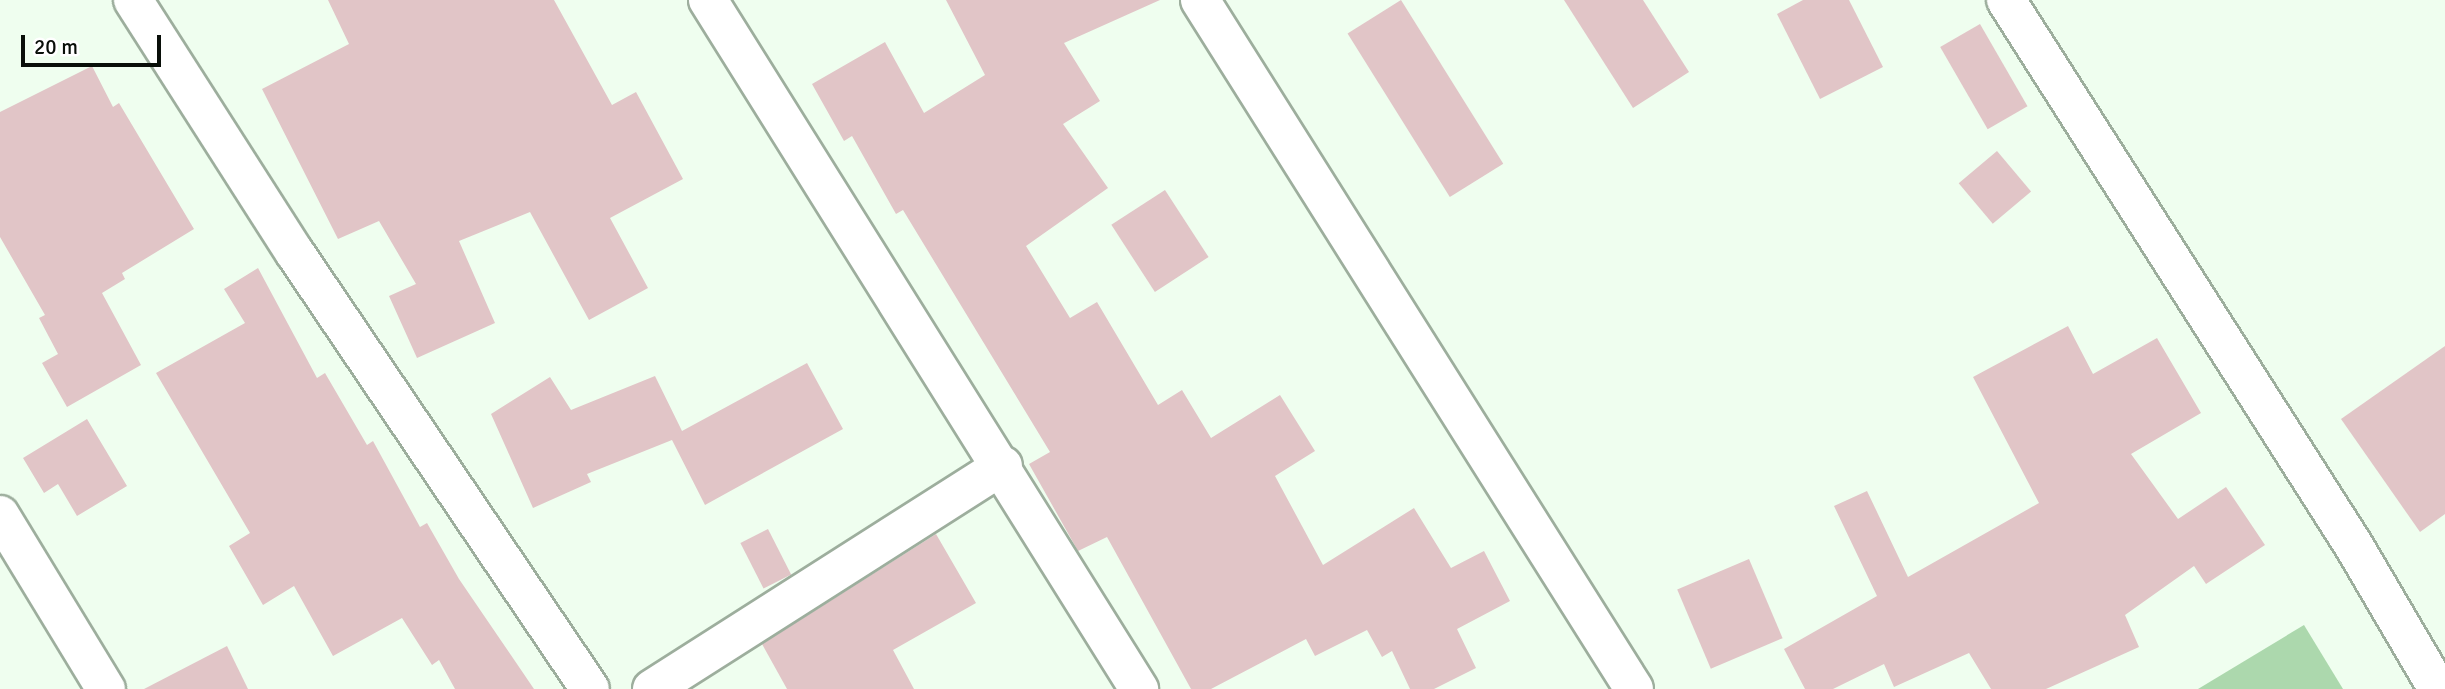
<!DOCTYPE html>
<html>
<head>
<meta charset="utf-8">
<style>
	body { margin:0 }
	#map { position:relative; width:2445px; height:689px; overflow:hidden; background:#effeef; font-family:Signika,sans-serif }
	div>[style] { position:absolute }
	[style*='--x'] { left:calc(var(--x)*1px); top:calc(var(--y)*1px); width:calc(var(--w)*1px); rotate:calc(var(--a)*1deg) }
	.green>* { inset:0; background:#acd8ad }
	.building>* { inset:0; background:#e1c5c7; transform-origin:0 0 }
	.roads { filter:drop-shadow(2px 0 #9dae9d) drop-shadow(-2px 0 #9dae9d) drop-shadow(0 2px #9dae9d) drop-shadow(0 -2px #9dae9d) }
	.minor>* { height:38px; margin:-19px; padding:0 19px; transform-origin:19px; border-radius:19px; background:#fff }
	span { translate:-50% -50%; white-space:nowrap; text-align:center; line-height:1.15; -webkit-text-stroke:5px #fff; paint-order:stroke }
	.scale { position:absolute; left:21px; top:35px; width:140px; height:32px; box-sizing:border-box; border:4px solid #090f09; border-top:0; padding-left:9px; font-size:21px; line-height:24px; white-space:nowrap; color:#090f09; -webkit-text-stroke:5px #fff; paint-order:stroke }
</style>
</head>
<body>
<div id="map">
	<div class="green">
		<i style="clip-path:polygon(2304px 625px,2343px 689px,2198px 689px)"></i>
	</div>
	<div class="building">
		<i style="clip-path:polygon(328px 0,554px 0,612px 105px,636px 92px,683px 179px,610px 218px,648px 288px,589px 320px,530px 212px,459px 241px,495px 323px,417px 358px,389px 296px,416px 284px,379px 221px,338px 239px,262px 89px,349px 44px)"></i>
		<i style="clip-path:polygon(946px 0,1160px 0,1064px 43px,1100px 101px,1063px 124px,1108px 188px,1026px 246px,1070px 318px,1097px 302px,1158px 405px,1182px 390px,1211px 438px,1280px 395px,1315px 451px,1275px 476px,1323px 565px,1414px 508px,1451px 568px,1484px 551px,1510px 601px,1457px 629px,1476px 668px,1434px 689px,1410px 689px,1392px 651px,1382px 657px,1367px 630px,1315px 656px,1306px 639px,1211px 689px,1191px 689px,1107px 537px,1078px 551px,1029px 464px,1050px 452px,903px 210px,896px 214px,852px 136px,844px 141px,812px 84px,885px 42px,924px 113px,985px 75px)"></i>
		<i style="left:1401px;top:0;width:193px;height:63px;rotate:58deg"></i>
		<i style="clip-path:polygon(1564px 0,1643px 0,1689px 72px,1633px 108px)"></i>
		<i style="clip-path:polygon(1803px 0,1849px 0,1883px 67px,1820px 99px,1777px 14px)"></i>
		<i style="left:1980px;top:24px;width:95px;height:46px;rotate:60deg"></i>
		<i style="clip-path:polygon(92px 66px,113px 107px,119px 103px,194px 229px,122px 273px,125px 279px,102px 293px,141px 365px,67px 407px,42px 363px,58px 354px,39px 318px,45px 315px,0 237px,0 112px)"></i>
		<i style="left:1997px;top:151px;width:53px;height:50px;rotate:50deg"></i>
		<i style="left:1165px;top:190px;width:80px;height:64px;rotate:57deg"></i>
		<i style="clip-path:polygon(258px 268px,317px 378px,325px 373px,367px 445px,373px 441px,420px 527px,427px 523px,459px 579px,534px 689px,455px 689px,439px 660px,432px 665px,402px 618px,333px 656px,294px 586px,263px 605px,229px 546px,250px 533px,156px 373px,245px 323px,224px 289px)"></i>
		<i style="clip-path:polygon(2068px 326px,2093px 374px,2157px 338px,2201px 413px,2131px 454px,2178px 519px,2226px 487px,2265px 545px,2206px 584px,2194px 566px,2125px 615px,2139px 647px,2046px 689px,1991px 689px,1969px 653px,1894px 687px,1884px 664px,1833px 689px,1805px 689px,1784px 649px,1877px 596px,1834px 506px,1867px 491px,1908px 577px,2039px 503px,1973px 377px)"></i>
		<i style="clip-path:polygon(2445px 346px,2445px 514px,2420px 532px,2341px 419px)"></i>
		<i style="clip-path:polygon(807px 363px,843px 429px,705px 505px,672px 440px,587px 474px,591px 482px,533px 508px,491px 414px,550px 377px,571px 410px,655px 376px,682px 431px)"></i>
		<i style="clip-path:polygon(87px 419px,127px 486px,77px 516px,58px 484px,44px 493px,23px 458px)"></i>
		<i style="left:768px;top:529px;width:51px;height:31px;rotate:63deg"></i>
		<i style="clip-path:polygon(936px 534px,976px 603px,893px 650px,914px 689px,787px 689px,762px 644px)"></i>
		<i style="left:1749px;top:559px;width:86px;height:78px;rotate:67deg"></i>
		<i style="clip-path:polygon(227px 646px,248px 689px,144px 689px)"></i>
	</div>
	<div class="roads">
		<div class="minor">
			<i style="--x:133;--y:0;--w:300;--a:57.4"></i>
			<i style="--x:295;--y:253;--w:526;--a:55.92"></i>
			<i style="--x:708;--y:0;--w:813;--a:57.97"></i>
			<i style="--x:1200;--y:0;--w:814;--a:57.79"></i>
			<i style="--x:2006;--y:0;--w:647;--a:57.49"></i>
			<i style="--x:2354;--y:546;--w:166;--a:59.6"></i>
			<i style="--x:0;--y:515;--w:204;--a:58.7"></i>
			<i style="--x:652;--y:689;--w:416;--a:-32.5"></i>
		</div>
	</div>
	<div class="scale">20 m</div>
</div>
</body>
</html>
